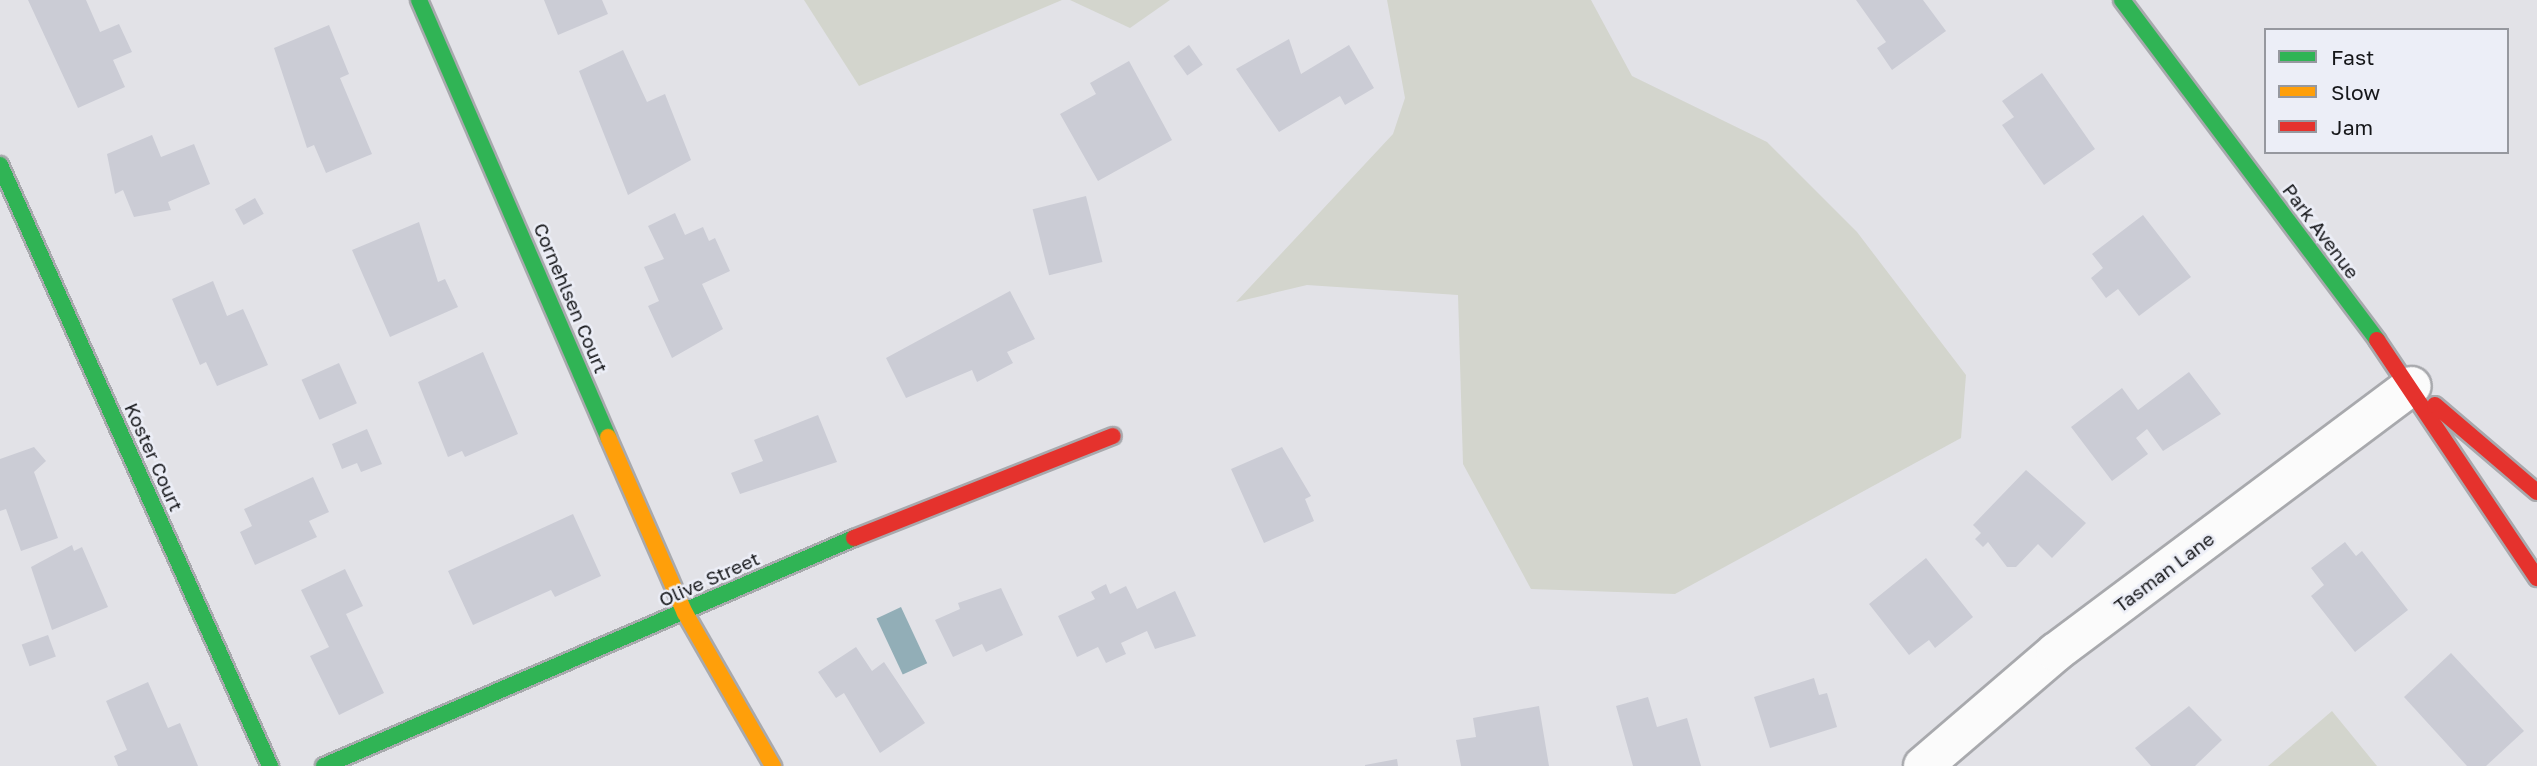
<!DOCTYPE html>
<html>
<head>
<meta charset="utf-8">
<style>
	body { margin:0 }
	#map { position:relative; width:2537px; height:766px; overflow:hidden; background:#e2e2e7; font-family:"Golos Text",sans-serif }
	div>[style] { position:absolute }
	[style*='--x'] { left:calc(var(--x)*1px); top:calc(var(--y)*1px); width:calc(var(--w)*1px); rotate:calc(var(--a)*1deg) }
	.green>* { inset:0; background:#d3d5cd }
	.water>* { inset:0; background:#92aeb7; transform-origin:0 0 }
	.building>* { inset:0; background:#cbccd5; transform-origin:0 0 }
	.roads { filter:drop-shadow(2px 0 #a8a9ad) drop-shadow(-2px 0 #a8a9ad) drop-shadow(0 2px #a8a9ad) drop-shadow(0 -2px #a8a9ad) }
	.street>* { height:38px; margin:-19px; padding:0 19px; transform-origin:19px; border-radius:19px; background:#fbfbfb }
	.fast>* { height:16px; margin:-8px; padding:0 8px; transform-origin:8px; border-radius:8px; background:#30b455 }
	.slow>* { height:16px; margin:-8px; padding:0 8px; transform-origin:8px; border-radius:8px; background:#ff9f0a }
	.jam>* { height:16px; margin:-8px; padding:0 8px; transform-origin:8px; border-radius:8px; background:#e5322d }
	span { translate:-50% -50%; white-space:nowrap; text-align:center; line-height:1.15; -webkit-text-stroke:5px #eceef7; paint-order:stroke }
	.street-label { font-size:19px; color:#16171a }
	.legend { position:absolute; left:2264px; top:28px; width:245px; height:126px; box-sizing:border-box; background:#eceef7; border:2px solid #96989f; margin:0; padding:9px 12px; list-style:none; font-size:21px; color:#16171a }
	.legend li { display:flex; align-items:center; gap:14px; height:35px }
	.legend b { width:35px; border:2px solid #96989f }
</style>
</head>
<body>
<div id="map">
	<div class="green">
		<i style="clip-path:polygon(804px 0,1062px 0,859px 86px)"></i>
		<i style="clip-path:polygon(1070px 0,1170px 0,1130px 28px)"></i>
		<i style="clip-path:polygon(1387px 0,1591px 0,1632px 76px,1767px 142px,1857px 232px,1966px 375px,1961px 438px,1675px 594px,1531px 589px,1463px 464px,1458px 295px,1307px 285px,1236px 302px,1393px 134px,1405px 98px)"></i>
		<i style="clip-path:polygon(2332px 711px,2377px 766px,2268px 766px)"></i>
	</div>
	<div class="water">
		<i style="left:901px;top:607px;width:62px;height:27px;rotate:65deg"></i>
	</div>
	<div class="building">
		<i style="clip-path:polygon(28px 0,86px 0,100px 32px,119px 24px,132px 52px,113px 60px,125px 87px,78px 108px)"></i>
		<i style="clip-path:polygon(544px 0,602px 0,608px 14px,558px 35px)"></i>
		<i style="clip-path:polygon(1856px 0,1923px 0,1946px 31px,1892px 70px,1877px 48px,1886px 42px)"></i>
		<i style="clip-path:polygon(329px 25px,349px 74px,340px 78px,372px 154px,326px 173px,314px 145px,307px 148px,274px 48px)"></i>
		<i style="clip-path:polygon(1289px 39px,1301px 74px,1349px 45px,1374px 88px,1345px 105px,1340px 96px,1279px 132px,1236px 69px)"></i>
		<i style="left:1189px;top:45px;width:24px;height:19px;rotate:55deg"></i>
		<i style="clip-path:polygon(623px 50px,647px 102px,665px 94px,691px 160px,628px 195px,579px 71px)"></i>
		<i style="clip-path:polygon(1129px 61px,1172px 140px,1098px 181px,1060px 114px,1096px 94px,1090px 83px)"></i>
		<i style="clip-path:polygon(2042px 73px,2095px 149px,2044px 185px,2002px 125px,2014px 117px,2002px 101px)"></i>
		<i style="clip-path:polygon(152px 135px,161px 157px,194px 144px,210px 184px,168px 202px,171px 210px,134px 217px,123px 190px,115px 194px,107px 154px)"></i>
		<i style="left:1086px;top:196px;width:68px;height:55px;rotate:76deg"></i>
		<i style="left:255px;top:198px;width:18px;height:23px;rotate:61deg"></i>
		<i style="clip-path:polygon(675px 213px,685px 235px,703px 227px,709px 241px,715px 238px,730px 271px,702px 284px,723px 329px,672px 358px,648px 306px,659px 301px,644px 267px,664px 259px,648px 226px)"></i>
		<i style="clip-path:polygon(2143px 215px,2191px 277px,2139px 316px,2118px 289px,2106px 298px,2091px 278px,2103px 268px,2092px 254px)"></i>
		<i style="clip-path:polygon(419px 222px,438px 282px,445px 279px,458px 307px,390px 337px,352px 250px)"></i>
		<i style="clip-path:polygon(213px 281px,227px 316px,243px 309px,268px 365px,217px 386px,206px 362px,200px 365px,172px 299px)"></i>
		<i style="clip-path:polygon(1010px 291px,1035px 339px,1007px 352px,1013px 363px,977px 382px,972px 370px,906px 398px,886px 358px)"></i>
		<i style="clip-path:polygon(483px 352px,518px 434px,465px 457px,462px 451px,448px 457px,418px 382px)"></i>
		<i style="left:339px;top:363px;width:44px;height:41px;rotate:66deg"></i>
		<i style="clip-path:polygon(2189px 372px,2221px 414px,2163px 451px,2147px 429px,2136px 438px,2148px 454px,2112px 481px,2071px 427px,2122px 388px,2138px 410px)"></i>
		<i style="clip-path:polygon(818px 415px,837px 462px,740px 494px,731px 473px,763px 461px,754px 440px)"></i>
		<i style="clip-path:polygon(367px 429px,382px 464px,361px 472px,357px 463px,342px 469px,332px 444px)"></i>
		<i style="clip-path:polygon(34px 447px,46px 461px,34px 472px,58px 538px,21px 551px,6px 509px,0 511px,0 459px)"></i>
		<i style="clip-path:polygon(1282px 447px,1311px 496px,1305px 499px,1314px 521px,1264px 543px,1231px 469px)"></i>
		<i style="clip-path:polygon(2026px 470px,2086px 523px,2052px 558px,2038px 544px,2016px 567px,2007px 567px,1988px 542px,1983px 547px,1975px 539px,1981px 533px,1973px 525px)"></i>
		<i style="clip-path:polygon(313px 477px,329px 512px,309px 521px,317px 537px,255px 565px,240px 532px,252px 526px,244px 509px)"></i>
		<i style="clip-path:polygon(573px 514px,601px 576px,555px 597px,551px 590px,473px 625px,448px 571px)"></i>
		<i style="clip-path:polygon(2345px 542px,2356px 556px,2362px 551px,2408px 610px,2355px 652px,2311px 596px,2324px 585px,2311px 568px)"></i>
		<i style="clip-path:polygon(72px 545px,74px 551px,82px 547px,108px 607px,52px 630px,31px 567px)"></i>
		<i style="clip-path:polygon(1926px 558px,1973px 617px,1935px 648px,1929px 640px,1909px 655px,1869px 604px)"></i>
		<i style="clip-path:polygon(345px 569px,363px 606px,346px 614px,384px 693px,339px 715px,310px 656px,329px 647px,301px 590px)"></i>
		<i style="clip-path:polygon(1106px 584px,1110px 594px,1126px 586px,1137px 609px,1175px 591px,1196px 636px,1155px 649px,1147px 631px,1121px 643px,1126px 654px,1106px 663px,1098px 647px,1077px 657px,1058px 616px,1095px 599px,1091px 592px)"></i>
		<i style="clip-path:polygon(1001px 588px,1023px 635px,986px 652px,982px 644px,953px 657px,935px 620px,960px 609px,958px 603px)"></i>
		<i style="left:48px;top:635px;width:23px;height:28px;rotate:70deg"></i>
		<i style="clip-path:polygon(856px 647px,872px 671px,884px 662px,925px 723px,880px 753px,844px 693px,836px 698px,818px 672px)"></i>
		<i style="clip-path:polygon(2451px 653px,2524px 731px,2486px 766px,2467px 766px,2404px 697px)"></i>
		<i style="clip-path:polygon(1814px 678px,1819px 695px,1827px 693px,1837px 727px,1770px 748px,1754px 697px)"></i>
		<i style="clip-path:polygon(148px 682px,168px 728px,180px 723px,198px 766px,118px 766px,114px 756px,127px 750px,106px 701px)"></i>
		<i style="clip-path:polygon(1648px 697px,1657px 727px,1687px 718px,1701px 766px,1633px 766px,1616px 706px)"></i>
		<i style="clip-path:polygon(1539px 706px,1549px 766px,1461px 766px,1456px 740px,1476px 737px,1473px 718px)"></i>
		<i style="clip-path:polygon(2189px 706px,2222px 740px,2195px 766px,2151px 766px,2135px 748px)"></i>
		<i style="clip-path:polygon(1397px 759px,1398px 766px,1365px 766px,1365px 765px)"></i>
	</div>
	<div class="roads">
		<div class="street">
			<i style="--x:1923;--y:766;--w:175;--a:-40.6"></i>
			<i style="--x:2056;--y:652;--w:444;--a:-36.8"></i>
		</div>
		<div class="fast">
			<i style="--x:419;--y:0;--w:476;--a:66.6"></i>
			<i style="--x:2122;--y:0;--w:425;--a:53.1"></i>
			<i style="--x:0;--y:165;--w:659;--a:65.81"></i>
			<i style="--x:324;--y:766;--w:577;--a:-23.28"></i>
		</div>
		<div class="slow">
			<i style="--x:608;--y:437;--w:192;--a:66.4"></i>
			<i style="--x:685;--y:613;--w:177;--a:60.1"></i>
		</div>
		<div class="jam">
			<i style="--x:2377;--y:340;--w:287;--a:56.1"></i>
			<i style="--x:2435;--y:405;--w:134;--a:40.5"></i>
			<i style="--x:854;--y:538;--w:278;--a:-21.5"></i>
		</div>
	</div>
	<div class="street-label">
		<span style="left:2321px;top:231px;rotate:53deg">Park Avenue</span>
		<span style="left:571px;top:298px;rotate:67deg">Cornehlsen Court</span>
		<span style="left:154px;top:457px;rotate:66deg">Koster Court</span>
		<span style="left:2164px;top:572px;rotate:-37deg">Tasman Lane</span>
		<span style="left:709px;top:579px;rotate:-24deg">Olive Street</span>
	</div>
	<ul class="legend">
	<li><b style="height:9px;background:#30b455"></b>Fast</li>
	<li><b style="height:9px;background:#ff9f0a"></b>Slow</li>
	<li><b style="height:9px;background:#e5322d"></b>Jam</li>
	</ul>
</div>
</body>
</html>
